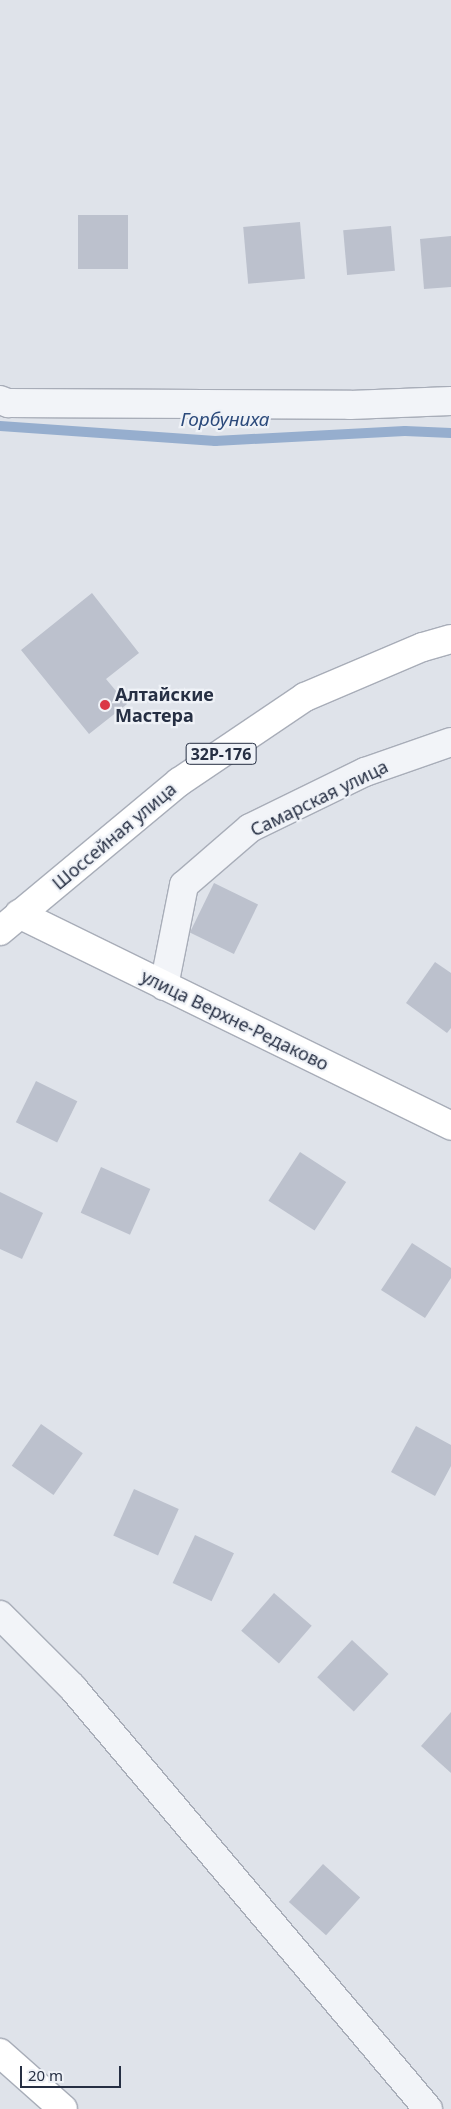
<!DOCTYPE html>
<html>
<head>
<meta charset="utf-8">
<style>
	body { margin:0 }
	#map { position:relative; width:451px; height:2109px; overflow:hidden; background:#dfe3ea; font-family:"Noto Sans",sans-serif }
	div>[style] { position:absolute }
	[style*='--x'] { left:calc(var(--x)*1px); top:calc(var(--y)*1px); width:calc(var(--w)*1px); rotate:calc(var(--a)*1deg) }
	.stream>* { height:10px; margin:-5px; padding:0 5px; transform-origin:5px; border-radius:5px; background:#96aece }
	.building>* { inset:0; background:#bcc1cd; transform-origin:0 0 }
	.roads { filter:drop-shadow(1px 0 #a8adb8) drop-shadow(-1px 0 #a8adb8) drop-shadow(0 1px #a8adb8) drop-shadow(0 -1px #a8adb8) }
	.street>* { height:28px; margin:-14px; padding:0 14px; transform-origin:14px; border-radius:14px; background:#f2f4f8 }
	.secondary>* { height:28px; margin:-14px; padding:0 14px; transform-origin:14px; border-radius:14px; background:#fff }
	.primary>* { height:28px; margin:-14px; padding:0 14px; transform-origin:14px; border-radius:14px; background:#fff }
	.dots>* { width:14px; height:14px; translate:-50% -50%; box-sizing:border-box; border:2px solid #eff2f7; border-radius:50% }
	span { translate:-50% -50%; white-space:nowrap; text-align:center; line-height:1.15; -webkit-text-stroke:4.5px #eff2f7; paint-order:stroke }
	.shield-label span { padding:1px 4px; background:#eff2f7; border:1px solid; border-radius:4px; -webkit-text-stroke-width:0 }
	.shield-label { font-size:16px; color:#262f43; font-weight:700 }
	.poi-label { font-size:18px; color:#262f43; font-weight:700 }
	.left { translate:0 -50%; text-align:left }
	.street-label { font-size:18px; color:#262f43 }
	.water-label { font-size:19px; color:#2c4a7b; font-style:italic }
	.scale { position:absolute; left:20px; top:2066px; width:101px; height:22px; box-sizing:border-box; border:2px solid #262f43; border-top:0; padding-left:6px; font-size:15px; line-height:18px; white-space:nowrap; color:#262f43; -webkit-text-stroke:4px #eff2f7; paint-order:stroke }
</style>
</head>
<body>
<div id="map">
	<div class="stream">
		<i style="--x:0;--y:426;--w:216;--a:4"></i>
		<i style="--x:215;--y:441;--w:190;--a:-3"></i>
		<i style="--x:405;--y:431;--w:46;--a:2.5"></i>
	</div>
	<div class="building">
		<i style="left:78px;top:215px;width:50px;height:54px"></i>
		<i style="left:300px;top:222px;width:57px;height:57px;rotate:85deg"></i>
		<i style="left:391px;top:226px;width:45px;height:48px;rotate:85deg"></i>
		<i style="clip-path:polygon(451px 236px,451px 287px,424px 289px,420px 239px)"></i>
		<i style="clip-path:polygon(92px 593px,139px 653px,106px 679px,127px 704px,89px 734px,21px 650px)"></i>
		<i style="left:214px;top:883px;width:49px;height:55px;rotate:26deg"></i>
		<i style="clip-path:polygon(435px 962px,451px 973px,451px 1028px,447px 1033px,406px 1003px)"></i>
		<i style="left:36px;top:1081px;width:46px;height:46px;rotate:26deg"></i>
		<i style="left:300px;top:1152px;width:55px;height:58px;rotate:33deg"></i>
		<i style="left:101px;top:1167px;width:54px;height:50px;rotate:24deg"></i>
		<i style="clip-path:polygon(0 1192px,43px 1213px,22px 1259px,0 1249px)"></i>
		<i style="clip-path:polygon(412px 1243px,451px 1268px,451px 1278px,425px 1318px,381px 1290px)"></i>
		<i style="left:41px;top:1424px;width:51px;height:51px;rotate:35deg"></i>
		<i style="clip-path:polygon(416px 1426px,451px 1445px,451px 1466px,435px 1496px,391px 1472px)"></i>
		<i style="left:134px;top:1489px;width:49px;height:51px;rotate:24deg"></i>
		<i style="left:195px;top:1535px;width:43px;height:53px;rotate:25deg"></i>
		<i style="left:274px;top:1593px;width:50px;height:50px;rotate:41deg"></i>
		<i style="left:352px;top:1640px;width:50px;height:51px;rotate:43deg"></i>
		<i style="clip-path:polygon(451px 1712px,451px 1773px,421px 1746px)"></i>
		<i style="left:323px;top:1864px;width:50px;height:51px;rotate:42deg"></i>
	</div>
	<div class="roads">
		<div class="street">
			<i style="--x:0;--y:400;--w:9;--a:21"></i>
			<i style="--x:8;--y:403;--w:342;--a:0.3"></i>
			<i style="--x:350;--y:405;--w:101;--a:-2.3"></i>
			<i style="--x:164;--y:986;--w:103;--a:-78.8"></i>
			<i style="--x:184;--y:885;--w:87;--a:-40.8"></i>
			<i style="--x:250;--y:828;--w:128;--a:-26"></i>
			<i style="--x:365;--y:772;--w:91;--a:-19.2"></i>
			<i style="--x:0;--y:1615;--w:102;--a:45"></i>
			<i style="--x:72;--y:1687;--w:552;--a:49.85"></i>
		</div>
		<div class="secondary">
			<i style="--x:19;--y:914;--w:481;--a:26.1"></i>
			<i style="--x:0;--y:2053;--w:84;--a:41.6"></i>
		</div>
		<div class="primary">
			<i style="--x:0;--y:931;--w:233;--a:-39.8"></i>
			<i style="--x:179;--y:782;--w:152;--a:-34"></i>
			<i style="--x:305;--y:697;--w:128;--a:-23"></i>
			<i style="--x:423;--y:647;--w:29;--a:-16"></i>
		</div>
	</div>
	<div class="dots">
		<i style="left:105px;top:705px;background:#db3746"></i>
	</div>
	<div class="shield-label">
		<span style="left:221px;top:754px">32Р-176</span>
	</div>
	<div class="poi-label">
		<span class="left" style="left:115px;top:705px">Алтайские<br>Мастера</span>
	</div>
	<div class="street-label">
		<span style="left:319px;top:798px;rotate:-26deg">Самарская улица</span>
		<span style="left:114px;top:836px;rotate:-40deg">Шоссейная улица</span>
		<span style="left:235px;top:1020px;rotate:26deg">улица Верхне-Редаково</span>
	</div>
	<div class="water-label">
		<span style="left:225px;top:420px">Горбуниха</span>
	</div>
	<div class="scale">20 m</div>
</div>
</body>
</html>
